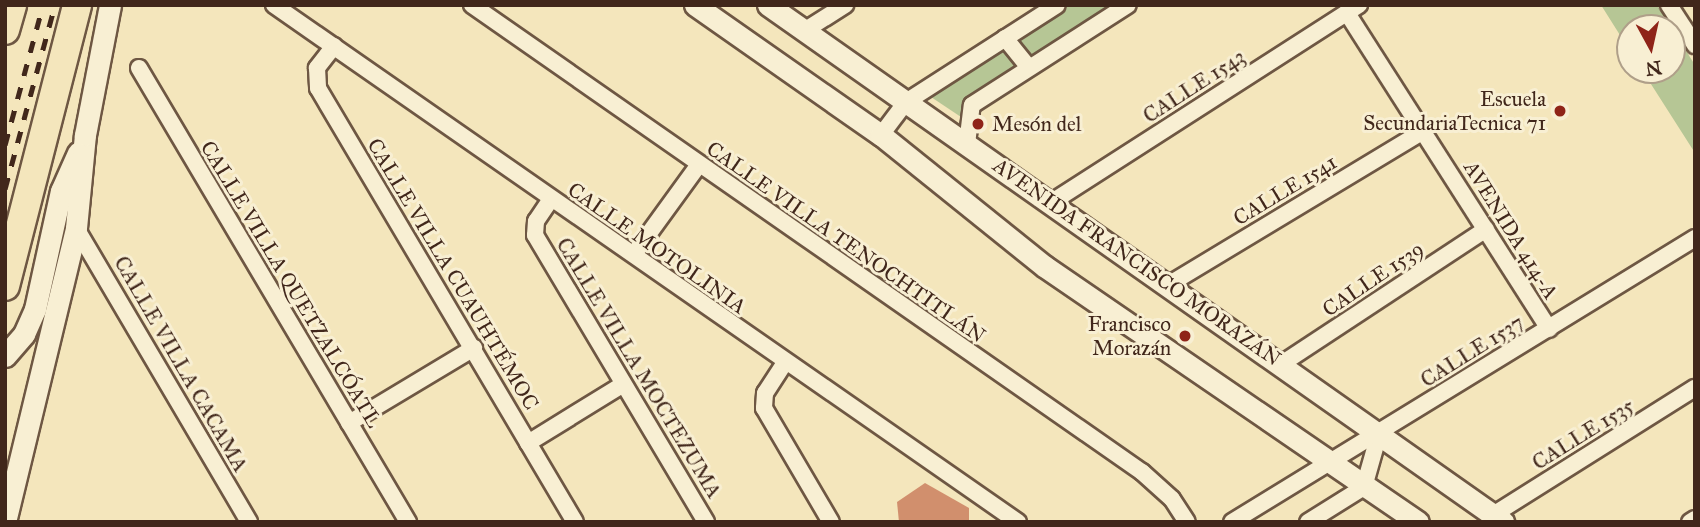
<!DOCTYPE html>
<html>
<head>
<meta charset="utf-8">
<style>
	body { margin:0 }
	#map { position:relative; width:1700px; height:527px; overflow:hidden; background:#f4e6bc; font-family:"IM FELL Great Primer",serif }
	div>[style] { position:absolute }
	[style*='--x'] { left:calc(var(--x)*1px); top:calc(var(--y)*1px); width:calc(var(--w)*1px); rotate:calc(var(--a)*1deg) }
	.green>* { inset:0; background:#b6c695 }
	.building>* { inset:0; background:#d18f6d }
	.roads { filter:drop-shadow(2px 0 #6e5743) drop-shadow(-2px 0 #6e5743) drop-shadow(0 2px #6e5743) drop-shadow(0 -2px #6e5743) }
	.street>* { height:16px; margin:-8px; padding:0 8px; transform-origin:8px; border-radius:8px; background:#f8efd3 }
	.secondary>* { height:21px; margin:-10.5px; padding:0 10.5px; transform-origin:10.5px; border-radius:10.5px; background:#f8efd3 }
	.highway>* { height:28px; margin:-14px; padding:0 14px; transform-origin:14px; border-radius:14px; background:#f4e6bc }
	.rail>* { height:5px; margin-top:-2.5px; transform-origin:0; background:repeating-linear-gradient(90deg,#41271b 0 12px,transparent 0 24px) }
	.dots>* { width:19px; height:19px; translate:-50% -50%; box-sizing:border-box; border:4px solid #f8efd3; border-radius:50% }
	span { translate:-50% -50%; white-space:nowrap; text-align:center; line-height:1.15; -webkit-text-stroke:6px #f8efd3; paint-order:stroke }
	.street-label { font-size:21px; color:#41271b }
	.poi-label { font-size:21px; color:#41271b }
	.right { translate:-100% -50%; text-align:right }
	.left { translate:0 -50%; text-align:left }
	.frame { position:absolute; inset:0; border:7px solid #41271b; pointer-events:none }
	.north { position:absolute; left:1616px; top:14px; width:70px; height:70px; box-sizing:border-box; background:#f8efd3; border:2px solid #af9f89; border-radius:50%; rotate:172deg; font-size:19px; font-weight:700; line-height:28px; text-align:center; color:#41271b }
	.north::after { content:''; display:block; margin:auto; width:24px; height:32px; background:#8f2418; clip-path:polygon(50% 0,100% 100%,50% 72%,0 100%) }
</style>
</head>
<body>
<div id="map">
	<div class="green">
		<i style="clip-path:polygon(1069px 5px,1117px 5px,969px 99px,961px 117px,928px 95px)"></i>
		<i style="clip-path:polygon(1601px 5px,1657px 5px,1671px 28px,1630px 28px,1630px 51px)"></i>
		<i style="clip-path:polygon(1672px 29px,1695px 65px,1695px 153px,1642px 70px,1672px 70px)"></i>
	</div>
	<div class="building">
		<i style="clip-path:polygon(925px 483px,969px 508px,969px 522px,899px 522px,897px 502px)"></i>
	</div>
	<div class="roads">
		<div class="street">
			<i style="--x:274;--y:5;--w:906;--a:34.8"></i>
			<i style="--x:472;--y:5;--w:817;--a:34.88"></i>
			<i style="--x:1142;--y:472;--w:40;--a:42"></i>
			<i style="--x:1172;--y:499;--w:27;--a:57"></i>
			<i style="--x:1669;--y:5;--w:48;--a:57"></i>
			<i style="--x:1347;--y:13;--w:375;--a:57.4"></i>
			<i style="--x:804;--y:31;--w:49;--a:-32.4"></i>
			<i style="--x:1005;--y:38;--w:38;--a:51"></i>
			<i style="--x:334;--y:46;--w:28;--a:128"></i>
			<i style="--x:317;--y:68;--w:20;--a:87"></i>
			<i style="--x:318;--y:88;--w:504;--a:59.37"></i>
			<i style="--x:139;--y:68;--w:528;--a:59.35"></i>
			<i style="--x:881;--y:135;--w:41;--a:-52.9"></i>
			<i style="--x:906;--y:102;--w:179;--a:-32.7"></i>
			<i style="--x:967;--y:144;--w:39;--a:-83"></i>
			<i style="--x:972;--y:105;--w:185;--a:-32.7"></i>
			<i style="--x:551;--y:199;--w:27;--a:124"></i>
			<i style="--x:536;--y:221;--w:14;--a:94"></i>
			<i style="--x:535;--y:235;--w:334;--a:59.2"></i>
			<i style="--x:1052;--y:202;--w:365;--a:-32.7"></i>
			<i style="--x:76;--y:228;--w:341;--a:59.5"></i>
			<i style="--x:634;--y:254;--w:109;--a:-54"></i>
			<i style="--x:1168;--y:285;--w:298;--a:-31.1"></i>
			<i style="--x:1283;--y:363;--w:243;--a:-33.4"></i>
			<i style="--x:784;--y:364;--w:35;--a:123"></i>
			<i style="--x:765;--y:393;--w:15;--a:94"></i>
			<i style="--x:764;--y:408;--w:132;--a:59.6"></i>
			<i style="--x:349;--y:423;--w:146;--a:-31"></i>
			<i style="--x:528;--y:443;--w:110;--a:-31.7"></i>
			<i style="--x:1493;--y:515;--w:239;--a:-32.2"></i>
			<i style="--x:1232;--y:522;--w:543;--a:-31.52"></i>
			<i style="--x:1308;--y:522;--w:66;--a:-32"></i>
			<i style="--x:1364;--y:487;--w:55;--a:-74.2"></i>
			<i style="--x:1690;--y:522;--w:6;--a:-31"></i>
		</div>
		<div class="secondary">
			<i style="--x:695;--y:5;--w:227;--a:35"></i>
			<i style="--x:881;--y:135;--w:209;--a:38.8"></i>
			<i style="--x:1044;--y:266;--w:453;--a:34.4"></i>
			<i style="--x:768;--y:5;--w:899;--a:35.12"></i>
			<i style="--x:5;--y:356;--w:29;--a:-49"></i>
			<i style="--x:24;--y:334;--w:27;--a:-66"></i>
			<i style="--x:35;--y:309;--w:121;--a:-77.6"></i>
			<i style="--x:61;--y:191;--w:42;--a:-65.9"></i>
			<i style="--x:5;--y:522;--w:302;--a:-76.4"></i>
			<i style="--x:76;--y:228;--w:93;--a:-84.5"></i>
			<i style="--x:85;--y:135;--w:132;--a:-79.1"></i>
		</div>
		<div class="highway">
			<i style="--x:5;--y:30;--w:26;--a:-74"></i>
			<i style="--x:5;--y:286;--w:290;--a:-75.6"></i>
		</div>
	</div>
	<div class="rail">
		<i style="--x:5;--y:145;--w:145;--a:-74.8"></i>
		<i style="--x:5;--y:189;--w:191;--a:-74.8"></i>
	</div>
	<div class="dots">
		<i style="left:1560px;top:111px;background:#8f2418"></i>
		<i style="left:978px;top:124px;background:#8f2418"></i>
		<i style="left:1185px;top:336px;background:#8f2418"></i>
	</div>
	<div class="street-label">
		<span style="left:1194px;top:86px;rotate:-33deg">CALLE 1543</span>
		<span style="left:1285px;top:190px;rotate:-31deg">CALLE 1541</span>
		<span style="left:1511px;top:230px;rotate:58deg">AVENIDA 414-A</span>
		<span style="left:846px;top:242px;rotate:35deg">CALLE VILLA TENOCHTITLÁN</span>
		<span style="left:657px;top:248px;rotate:35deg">CALLE MOTOLINIA</span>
		<span style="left:1137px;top:262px;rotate:35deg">AVENIDA FRANCISCO MORAZÁN</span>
		<span style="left:453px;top:274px;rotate:59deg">CALLE VILLA CUAUHTÉMOC</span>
		<span style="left:1373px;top:279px;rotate:-34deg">CALLE 1539</span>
		<span style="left:291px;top:284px;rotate:59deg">CALLE VILLA QUETZALCÓATL</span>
		<span style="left:1472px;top:351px;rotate:-32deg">CALLE 1537</span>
		<span style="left:181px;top:364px;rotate:60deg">CALLE VILLA CACAMA</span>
		<span style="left:639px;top:368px;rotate:59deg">CALLE VILLA MOCTEZUMA</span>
		<span style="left:1583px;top:434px;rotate:-32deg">CALLE 1535</span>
	</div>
	<div class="poi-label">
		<span class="right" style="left:1546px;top:111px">Escuela<br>SecundariaTecnica 71</span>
		<span class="left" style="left:992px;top:124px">Mesón del</span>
		<span class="right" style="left:1171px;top:336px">Francisco<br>Morazán</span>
	</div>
	<div class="frame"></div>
	<div class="north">N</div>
</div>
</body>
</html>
